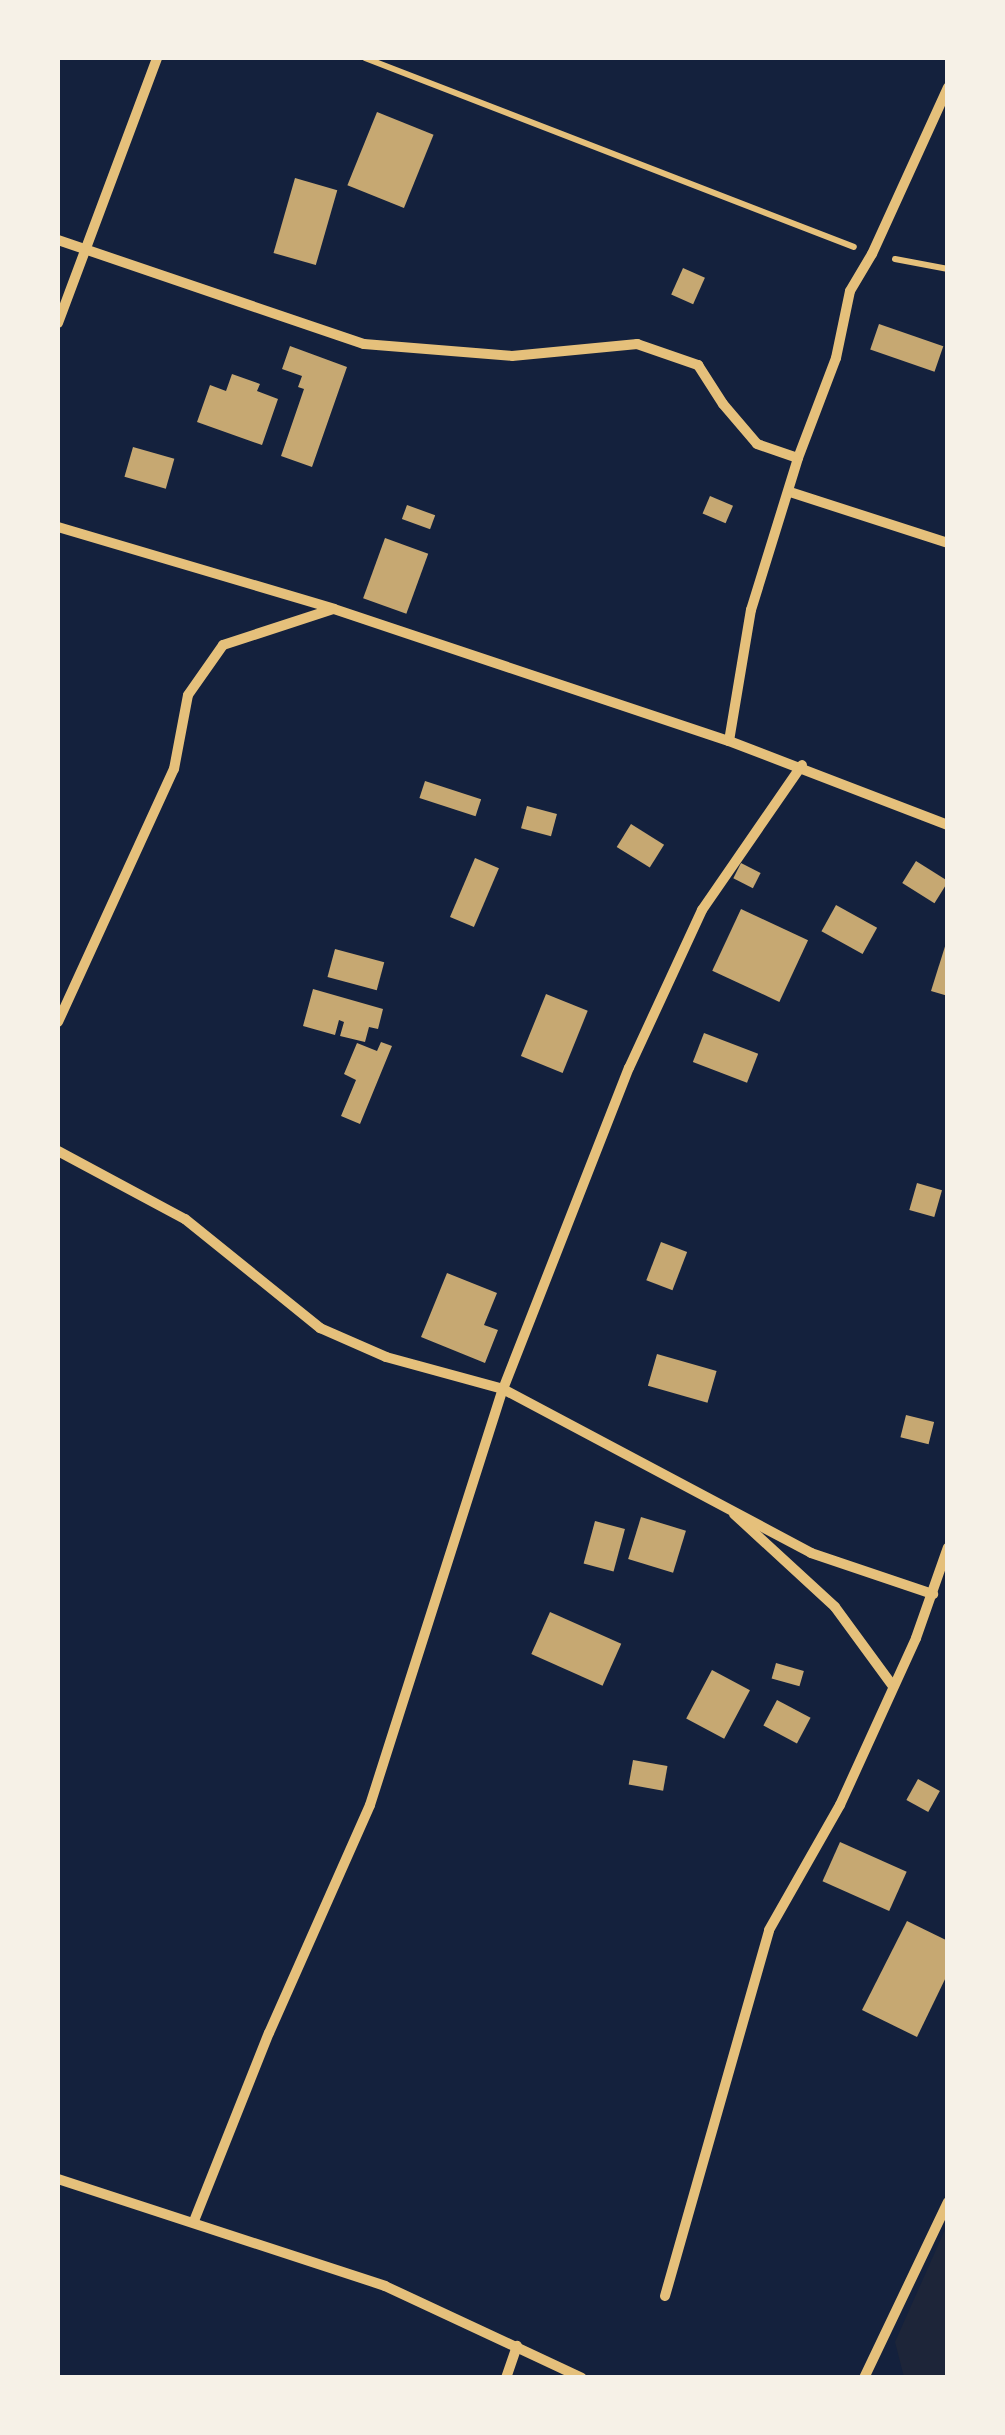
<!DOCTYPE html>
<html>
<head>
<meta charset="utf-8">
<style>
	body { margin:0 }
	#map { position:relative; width:1005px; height:2435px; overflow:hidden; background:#14213d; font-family:"Varela Round",sans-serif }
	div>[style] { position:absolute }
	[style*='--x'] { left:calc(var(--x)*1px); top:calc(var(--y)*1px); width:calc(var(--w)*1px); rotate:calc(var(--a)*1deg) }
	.green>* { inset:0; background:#1d2539 }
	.building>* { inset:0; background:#c6a872; transform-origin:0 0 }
	.path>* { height:6px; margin:-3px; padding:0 3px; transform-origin:3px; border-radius:3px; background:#e5c07b }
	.minor>* { height:10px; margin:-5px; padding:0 5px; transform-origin:5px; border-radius:5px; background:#e5c07b }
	span { translate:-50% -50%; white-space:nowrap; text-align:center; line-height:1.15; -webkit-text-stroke:10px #f6f1e7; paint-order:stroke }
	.frame { position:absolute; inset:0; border:60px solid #f6f1e7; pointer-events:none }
</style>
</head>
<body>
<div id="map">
	<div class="green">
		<i style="clip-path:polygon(947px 2225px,947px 2377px,904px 2377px,895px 2342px)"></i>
	</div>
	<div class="building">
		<i style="left:377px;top:112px;width:61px;height:79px;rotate:22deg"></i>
		<i style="left:295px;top:178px;width:44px;height:78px;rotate:16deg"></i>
		<i style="left:683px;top:268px;width:24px;height:29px;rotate:24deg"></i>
		<i style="left:879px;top:324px;width:68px;height:27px;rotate:19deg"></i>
		<i style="clip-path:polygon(290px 346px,347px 367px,312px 467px,281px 456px,304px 389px,298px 387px,302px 376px,282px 369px)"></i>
		<i style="clip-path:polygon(232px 374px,260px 384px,257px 391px,278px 399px,262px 445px,197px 422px,210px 385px,226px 391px)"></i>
		<i style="left:133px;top:447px;width:43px;height:31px;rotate:16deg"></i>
		<i style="left:710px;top:496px;width:25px;height:19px;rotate:23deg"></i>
		<i style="left:407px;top:505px;width:30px;height:15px;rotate:20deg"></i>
		<i style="left:385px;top:538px;width:46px;height:64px;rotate:20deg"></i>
		<i style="left:425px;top:781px;width:59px;height:18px;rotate:18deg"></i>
		<i style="left:527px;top:806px;width:31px;height:23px;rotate:15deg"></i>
		<i style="left:631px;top:824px;width:39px;height:27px;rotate:32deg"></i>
		<i style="left:475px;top:858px;width:26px;height:64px;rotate:23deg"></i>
		<i style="left:916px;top:861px;width:38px;height:26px;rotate:32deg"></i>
		<i style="left:741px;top:863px;width:22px;height:17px;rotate:27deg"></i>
		<i style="left:836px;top:905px;width:47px;height:30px;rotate:29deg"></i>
		<i style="left:741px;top:909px;width:74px;height:68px;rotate:25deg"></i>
		<i style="clip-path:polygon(947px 940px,948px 940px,948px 996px,931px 991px)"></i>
		<i style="left:335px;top:949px;width:51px;height:29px;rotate:15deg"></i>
		<i style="clip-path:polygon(313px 989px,383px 1009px,378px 1029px,369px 1027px,365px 1042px,340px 1036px,344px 1022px,339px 1020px,335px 1035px,303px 1026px)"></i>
		<i style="left:546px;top:994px;width:45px;height:67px;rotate:22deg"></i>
		<i style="left:704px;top:1033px;width:58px;height:31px;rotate:21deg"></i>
		<i style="clip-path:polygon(381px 1042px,392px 1046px,360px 1124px,341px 1116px,356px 1080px,344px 1074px,357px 1043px,377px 1051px)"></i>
		<i style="left:917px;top:1183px;width:26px;height:28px;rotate:16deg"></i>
		<i style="left:661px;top:1242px;width:28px;height:41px;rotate:21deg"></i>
		<i style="clip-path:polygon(447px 1273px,497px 1293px,484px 1325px,498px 1330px,485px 1363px,421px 1337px)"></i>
		<i style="left:657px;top:1354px;width:62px;height:33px;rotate:16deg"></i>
		<i style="left:906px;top:1415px;width:29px;height:23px;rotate:14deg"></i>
		<i style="left:641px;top:1517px;width:47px;height:44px;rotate:17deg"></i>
		<i style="left:595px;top:1521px;width:31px;height:44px;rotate:15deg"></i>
		<i style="left:550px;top:1612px;width:78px;height:46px;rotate:24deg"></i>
		<i style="left:776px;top:1663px;width:29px;height:16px;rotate:16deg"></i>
		<i style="left:712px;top:1670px;width:43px;height:55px;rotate:28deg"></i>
		<i style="left:777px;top:1700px;width:38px;height:29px;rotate:28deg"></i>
		<i style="left:633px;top:1760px;width:35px;height:25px;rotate:10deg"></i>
		<i style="left:918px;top:1779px;width:25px;height:24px;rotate:29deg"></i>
		<i style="left:840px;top:1842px;width:73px;height:43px;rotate:24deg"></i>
		<i style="clip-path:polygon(907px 1921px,948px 1941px,948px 1973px,917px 2037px,862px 2010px)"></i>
	</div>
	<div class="path">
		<i style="--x:365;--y:58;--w:524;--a:21.13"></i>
		<i style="--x:895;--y:259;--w:54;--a:10.7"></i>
	</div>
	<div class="minor">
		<i style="--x:58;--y:240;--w:323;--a:18.8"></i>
		<i style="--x:364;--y:344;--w:148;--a:4.6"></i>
		<i style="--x:512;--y:356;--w:126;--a:-5.5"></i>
		<i style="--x:637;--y:344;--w:65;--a:19"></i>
		<i style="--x:698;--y:365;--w:46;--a:57.3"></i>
		<i style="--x:723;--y:404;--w:52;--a:49.6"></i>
		<i style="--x:757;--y:444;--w:43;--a:18.9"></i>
		<i style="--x:58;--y:323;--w:283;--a:-69.5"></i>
		<i style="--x:790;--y:492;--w:166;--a:17.9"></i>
		<i style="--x:58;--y:527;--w:288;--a:16.5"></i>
		<i style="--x:334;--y:609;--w:416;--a:18.5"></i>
		<i style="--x:729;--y:741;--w:235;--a:21"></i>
		<i style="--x:729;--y:741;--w:133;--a:-80.5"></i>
		<i style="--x:751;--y:610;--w:159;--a:-72.8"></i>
		<i style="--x:798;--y:458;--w:107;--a:-69.2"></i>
		<i style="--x:836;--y:358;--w:68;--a:-78.2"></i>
		<i style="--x:850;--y:291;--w:43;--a:-59.3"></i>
		<i style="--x:872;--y:254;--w:183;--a:-65.5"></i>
		<i style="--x:58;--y:1022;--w:278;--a:-65.4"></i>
		<i style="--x:174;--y:769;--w:75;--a:-79.3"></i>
		<i style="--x:188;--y:695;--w:61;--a:-55"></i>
		<i style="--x:223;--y:645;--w:116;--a:-18.1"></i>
		<i style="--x:58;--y:1151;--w:144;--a:28.2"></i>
		<i style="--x:185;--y:1219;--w:174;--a:38.9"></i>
		<i style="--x:320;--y:1328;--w:72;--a:23.7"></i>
		<i style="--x:386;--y:1357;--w:121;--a:15.3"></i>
		<i style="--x:503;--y:1389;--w:349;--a:28"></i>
		<i style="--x:811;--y:1553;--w:129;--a:18.6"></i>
		<i style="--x:734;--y:1514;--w:137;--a:42.6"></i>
		<i style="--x:835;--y:1607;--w:97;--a:53.8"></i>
		<i style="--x:58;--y:2179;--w:344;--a:18.1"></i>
		<i style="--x:385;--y:2286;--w:217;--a:25"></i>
		<i style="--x:194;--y:2221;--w:202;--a:-68.3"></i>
		<i style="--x:269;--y:2033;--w:249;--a:-66.1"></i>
		<i style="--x:370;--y:1805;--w:437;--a:-72.3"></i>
		<i style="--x:503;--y:1389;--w:345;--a:-68.6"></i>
		<i style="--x:629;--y:1068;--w:174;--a:-65.2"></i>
		<i style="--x:702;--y:910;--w:176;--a:-55.4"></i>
		<i style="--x:665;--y:2296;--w:380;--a:-74.1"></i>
		<i style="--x:769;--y:1930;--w:144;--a:-60.4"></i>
		<i style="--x:840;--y:1805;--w:183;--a:-65.5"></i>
		<i style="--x:916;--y:1638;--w:96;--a:-70.6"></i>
		<i style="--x:506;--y:2378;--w:34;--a:-71"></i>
		<i style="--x:864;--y:2378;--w:195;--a:-64.5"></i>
	</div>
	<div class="frame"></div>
</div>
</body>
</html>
